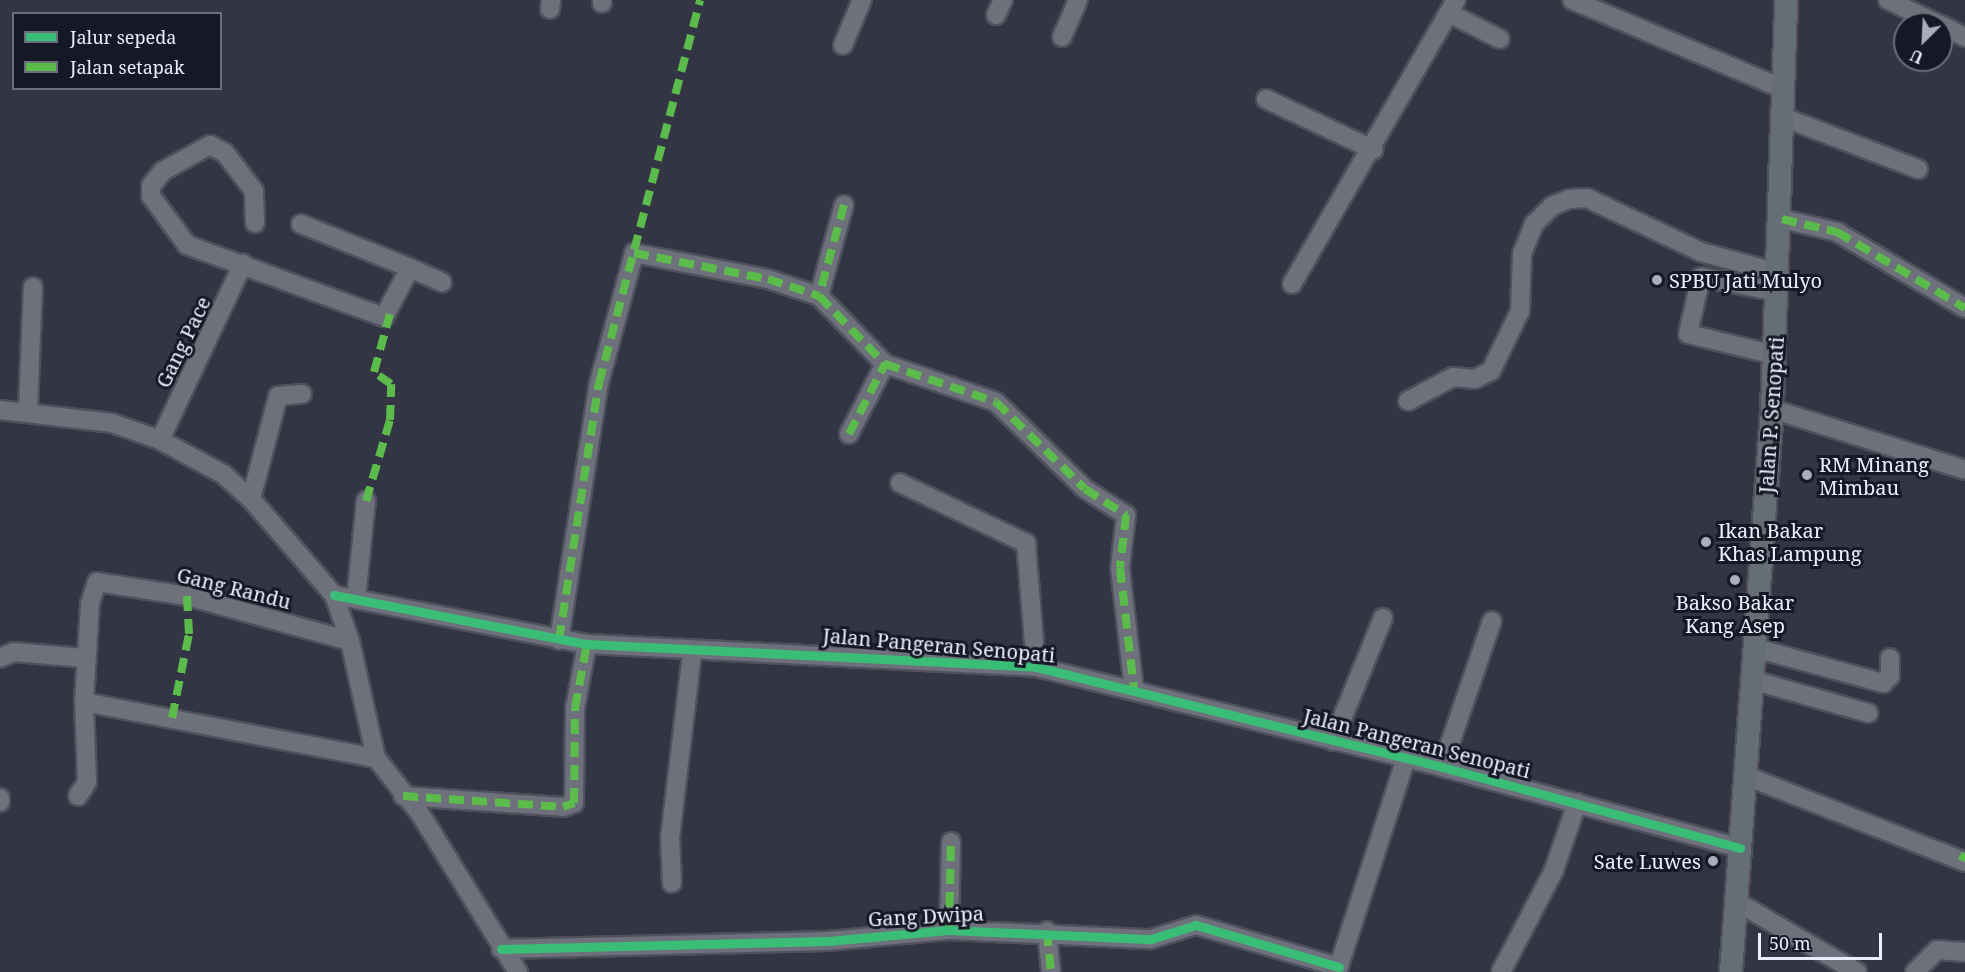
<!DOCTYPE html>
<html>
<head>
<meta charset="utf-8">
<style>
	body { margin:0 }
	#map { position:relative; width:1965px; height:972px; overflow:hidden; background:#333444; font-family:"Noto Serif",serif }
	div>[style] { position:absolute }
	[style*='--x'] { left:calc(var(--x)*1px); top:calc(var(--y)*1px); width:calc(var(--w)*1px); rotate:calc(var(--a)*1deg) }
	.roads { filter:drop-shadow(2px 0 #4f505c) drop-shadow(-2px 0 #4f505c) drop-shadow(0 2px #4f505c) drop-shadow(0 -2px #4f505c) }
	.minor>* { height:18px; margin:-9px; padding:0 9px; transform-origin:9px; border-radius:9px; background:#6e707c }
	.major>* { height:22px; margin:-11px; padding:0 11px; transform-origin:11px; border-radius:11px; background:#656e74 }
	.quiet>* { height:8px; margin-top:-4px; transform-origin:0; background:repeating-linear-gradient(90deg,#5cbc4b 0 15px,transparent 0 23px) }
	.cycleway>* { height:9px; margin:-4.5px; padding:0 4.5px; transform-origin:4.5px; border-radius:4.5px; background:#3abd76 }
	.dots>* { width:16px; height:16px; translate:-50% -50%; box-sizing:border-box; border:3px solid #171825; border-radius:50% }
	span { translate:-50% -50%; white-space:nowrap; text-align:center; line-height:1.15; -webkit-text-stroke:6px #171825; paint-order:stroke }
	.poi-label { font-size:20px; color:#edeefd }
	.left { translate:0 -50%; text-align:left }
	.right { translate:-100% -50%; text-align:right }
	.street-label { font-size:20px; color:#edeefd }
	.legend { position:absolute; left:12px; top:12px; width:210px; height:78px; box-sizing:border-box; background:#171825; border:2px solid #6d6e7b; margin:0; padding:8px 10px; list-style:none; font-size:18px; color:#edeefd }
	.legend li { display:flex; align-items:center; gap:12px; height:30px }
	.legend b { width:30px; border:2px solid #6d6e7b }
	.north { position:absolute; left:1893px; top:12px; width:60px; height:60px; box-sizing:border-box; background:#171825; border:2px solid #6d6e7b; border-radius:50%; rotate:204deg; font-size:16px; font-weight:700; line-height:24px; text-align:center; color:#edeefd }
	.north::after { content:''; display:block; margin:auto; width:21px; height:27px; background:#acadbc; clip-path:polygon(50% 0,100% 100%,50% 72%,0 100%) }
	.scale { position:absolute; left:1758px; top:933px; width:124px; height:27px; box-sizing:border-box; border:3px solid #edeefd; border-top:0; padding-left:8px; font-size:18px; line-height:21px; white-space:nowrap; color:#edeefd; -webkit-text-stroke:4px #171825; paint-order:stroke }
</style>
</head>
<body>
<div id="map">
	<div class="roads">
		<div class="minor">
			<i style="--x:1572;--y:0;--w:230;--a:22.8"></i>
			<i style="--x:1888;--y:0;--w:55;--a:25.6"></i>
			<i style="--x:602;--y:3;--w:3;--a:-90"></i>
			<i style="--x:550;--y:9;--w:9;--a:-84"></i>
			<i style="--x:1449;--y:13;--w:57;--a:27"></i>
			<i style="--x:996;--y:15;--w:17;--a:-65"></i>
			<i style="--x:1941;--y:25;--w:27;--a:27"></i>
			<i style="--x:1062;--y:37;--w:40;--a:-66.6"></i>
			<i style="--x:843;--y:45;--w:49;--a:-67.1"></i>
			<i style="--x:1266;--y:99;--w:119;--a:25.3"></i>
			<i style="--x:1783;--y:117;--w:145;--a:21.1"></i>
			<i style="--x:844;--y:205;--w:94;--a:105.4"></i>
			<i style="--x:819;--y:296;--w:95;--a:45.9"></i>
			<i style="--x:1782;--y:219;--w:57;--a:13.3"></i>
			<i style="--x:1837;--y:232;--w:149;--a:30.7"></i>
			<i style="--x:255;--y:223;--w:32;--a:-92"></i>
			<i style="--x:254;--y:191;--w:48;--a:-127.3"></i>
			<i style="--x:225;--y:153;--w:17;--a:-152"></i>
			<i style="--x:210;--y:145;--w:54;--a:151"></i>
			<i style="--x:163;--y:171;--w:19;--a:129"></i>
			<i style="--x:151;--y:186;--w:10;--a:90"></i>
			<i style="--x:151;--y:196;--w:61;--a:53.7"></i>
			<i style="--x:187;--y:245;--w:210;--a:20.1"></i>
			<i style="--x:384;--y:317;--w:55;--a:-62"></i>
			<i style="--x:410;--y:268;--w:35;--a:24"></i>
			<i style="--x:301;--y:224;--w:118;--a:22"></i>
			<i style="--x:1292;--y:284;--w:328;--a:-60"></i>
			<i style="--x:1775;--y:355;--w:89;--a:-166.4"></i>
			<i style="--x:1688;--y:334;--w:58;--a:-77.2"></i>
			<i style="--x:1701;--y:277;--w:78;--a:11"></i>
			<i style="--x:1408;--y:401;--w:51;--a:-28.1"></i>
			<i style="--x:1453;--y:377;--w:22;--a:5"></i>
			<i style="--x:1475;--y:379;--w:18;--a:-27"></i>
			<i style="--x:1491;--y:371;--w:67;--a:-64.2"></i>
			<i style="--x:1520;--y:311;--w:57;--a:-88"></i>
			<i style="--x:1522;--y:254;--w:32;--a:-68"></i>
			<i style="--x:1534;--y:224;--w:25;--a:-45"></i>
			<i style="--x:1552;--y:206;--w:18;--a:-22"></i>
			<i style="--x:1569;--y:199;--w:18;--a:-3"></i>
			<i style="--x:1587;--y:198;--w:126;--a:25.3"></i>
			<i style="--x:1701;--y:252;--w:81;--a:15.1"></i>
			<i style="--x:1772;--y:409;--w:202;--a:17.5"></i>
			<i style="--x:0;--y:410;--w:113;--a:6.6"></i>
			<i style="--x:112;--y:423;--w:51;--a:19.5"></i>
			<i style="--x:160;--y:440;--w:72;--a:28.4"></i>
			<i style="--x:223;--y:474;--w:38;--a:42"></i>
			<i style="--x:251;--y:499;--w:127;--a:49.2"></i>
			<i style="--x:334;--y:595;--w:49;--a:70.8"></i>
			<i style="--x:350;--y:641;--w:120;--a:77.5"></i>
			<i style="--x:376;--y:758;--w:73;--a:51.7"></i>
			<i style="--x:421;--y:815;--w:185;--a:58.3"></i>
			<i style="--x:28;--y:410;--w:123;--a:-87.7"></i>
			<i style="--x:849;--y:434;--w:79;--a:-62.8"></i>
			<i style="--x:885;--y:364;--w:117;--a:18.9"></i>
			<i style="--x:996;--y:402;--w:124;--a:44.3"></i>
			<i style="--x:1085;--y:489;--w:49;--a:32.4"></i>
			<i style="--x:1126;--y:515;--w:53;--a:96.5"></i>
			<i style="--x:1120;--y:568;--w:122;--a:83.4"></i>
			<i style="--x:160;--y:440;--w:195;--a:-64.8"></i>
			<i style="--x:900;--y:483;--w:140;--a:25.5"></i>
			<i style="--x:1026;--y:543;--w:124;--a:85.4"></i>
			<i style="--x:251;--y:499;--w:106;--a:-75.3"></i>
			<i style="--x:278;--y:396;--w:24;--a:-5"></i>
			<i style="--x:334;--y:595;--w:258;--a:11"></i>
			<i style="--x:587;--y:644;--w:450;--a:2.9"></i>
			<i style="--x:1036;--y:667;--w:418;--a:13.8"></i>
			<i style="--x:1442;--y:767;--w:309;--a:15.2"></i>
			<i style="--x:356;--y:599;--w:99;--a:-84.2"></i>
			<i style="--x:559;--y:640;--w:260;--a:-81.2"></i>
			<i style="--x:599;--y:383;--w:135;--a:-74.9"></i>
			<i style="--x:634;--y:253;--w:136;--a:11"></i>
			<i style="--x:768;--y:279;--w:54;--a:18.4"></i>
			<i style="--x:350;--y:641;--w:169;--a:-164.6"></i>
			<i style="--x:187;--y:596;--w:91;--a:-171.2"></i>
			<i style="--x:97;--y:582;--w:23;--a:108"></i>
			<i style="--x:90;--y:604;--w:98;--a:93.5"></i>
			<i style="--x:84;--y:702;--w:297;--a:10.9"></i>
			<i style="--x:1755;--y:648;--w:133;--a:15.3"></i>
			<i style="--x:1883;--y:683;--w:10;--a:-45"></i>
			<i style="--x:1890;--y:676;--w:18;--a:-90"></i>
			<i style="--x:0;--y:658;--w:15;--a:-23"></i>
			<i style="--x:14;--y:652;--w:70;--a:4.9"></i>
			<i style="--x:1752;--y:680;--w:121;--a:15.9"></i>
			<i style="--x:1333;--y:741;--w:133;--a:-67.9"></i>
			<i style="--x:1442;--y:767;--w:154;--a:-71.1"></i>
			<i style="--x:1746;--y:776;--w:235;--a:21.4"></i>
			<i style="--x:78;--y:796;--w:17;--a:-57"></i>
			<i style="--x:87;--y:782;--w:80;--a:-92.1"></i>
			<i style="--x:403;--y:796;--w:160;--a:3.9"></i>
			<i style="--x:563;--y:807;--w:12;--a:-20"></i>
			<i style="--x:574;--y:803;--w:95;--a:-89.4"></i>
			<i style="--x:575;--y:708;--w:65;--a:-79.4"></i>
			<i style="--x:0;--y:798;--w:4;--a:90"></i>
			<i style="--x:672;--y:883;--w:45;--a:-92.5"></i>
			<i style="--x:670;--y:838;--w:186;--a:-83.2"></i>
			<i style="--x:1737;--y:902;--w:139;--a:30.3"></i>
			<i style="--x:949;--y:930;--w:88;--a:-88.7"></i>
			<i style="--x:1047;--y:931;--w:41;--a:84.4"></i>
			<i style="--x:501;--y:949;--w:327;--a:-1.4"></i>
			<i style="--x:828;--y:941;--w:121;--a:-5.2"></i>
			<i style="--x:949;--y:930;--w:202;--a:2.6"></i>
			<i style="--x:1151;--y:939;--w:47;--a:-17.3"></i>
			<i style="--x:1196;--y:925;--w:149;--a:16.4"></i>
			<i style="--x:1337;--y:972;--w:224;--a:-72.1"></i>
			<i style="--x:1501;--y:972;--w:115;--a:-62.5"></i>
			<i style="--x:1554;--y:870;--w:71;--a:-71.1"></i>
			<i style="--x:1915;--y:972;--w:31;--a:-45"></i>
			<i style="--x:1937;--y:950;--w:28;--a:4"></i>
		</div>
		<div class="major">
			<i style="--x:1731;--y:972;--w:564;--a:-85.83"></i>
			<i style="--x:1772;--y:409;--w:409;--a:-88"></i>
		</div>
	</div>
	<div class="quiet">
		<i style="--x:844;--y:205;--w:94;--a:105.4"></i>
		<i style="--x:819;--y:296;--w:95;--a:45.9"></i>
		<i style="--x:1782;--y:219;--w:57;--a:13.3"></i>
		<i style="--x:1837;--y:232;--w:149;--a:30.7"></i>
		<i style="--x:634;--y:253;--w:136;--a:11"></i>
		<i style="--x:768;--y:279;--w:54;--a:18.4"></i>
		<i style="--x:849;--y:434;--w:79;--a:-62.8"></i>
		<i style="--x:885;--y:364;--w:117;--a:18.9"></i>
		<i style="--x:996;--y:402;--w:124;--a:44.3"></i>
		<i style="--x:1085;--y:489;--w:49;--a:32.4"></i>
		<i style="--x:1126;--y:515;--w:53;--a:96.5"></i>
		<i style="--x:1120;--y:568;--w:122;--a:83.4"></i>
		<i style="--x:366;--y:501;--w:84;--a:-73.5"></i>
		<i style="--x:390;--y:420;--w:36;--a:-88"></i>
		<i style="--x:391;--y:384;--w:21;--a:-145"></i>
		<i style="--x:374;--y:372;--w:60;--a:-74.6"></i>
		<i style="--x:559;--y:640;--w:260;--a:-81.2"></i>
		<i style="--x:599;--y:383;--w:396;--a:-75.2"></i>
		<i style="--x:172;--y:718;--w:86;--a:-78.6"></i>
		<i style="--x:189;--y:634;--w:38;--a:-93"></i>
		<i style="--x:403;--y:796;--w:160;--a:3.9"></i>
		<i style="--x:563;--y:807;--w:12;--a:-20"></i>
		<i style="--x:574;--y:803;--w:95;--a:-89.4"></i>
		<i style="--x:575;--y:708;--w:65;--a:-79.4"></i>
		<i style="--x:1962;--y:861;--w:8;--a:-67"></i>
		<i style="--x:949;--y:930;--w:88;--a:-88.7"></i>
		<i style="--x:1047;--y:931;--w:41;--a:84.4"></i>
	</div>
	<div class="cycleway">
		<i style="--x:334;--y:595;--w:258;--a:11"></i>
		<i style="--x:587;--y:644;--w:450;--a:2.9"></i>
		<i style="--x:1036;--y:667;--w:418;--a:13.8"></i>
		<i style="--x:1442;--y:767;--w:309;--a:15.2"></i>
		<i style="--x:501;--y:949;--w:327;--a:-1.4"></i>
		<i style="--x:828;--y:941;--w:121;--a:-5.2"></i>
		<i style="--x:949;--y:930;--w:202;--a:2.6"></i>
		<i style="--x:1151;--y:939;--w:47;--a:-17.3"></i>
		<i style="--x:1196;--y:925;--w:149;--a:16.4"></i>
	</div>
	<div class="dots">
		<i style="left:1657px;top:280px;background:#acadbc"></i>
		<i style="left:1807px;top:475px;background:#acadbc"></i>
		<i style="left:1706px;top:542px;background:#acadbc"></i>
		<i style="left:1735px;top:580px;background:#acadbc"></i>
		<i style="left:1713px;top:861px;background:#acadbc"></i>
	</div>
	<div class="poi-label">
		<span class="left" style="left:1669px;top:280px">SPBU Jati Mulyo</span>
		<span class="left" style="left:1819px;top:476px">RM Minang<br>Mimbau</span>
		<span class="left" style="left:1718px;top:542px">Ikan Bakar<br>Khas Lampung</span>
		<span style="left:1735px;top:614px">Bakso Bakar<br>Kang Asep</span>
		<span class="right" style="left:1701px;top:861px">Sate Luwes</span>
	</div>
	<div class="street-label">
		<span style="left:183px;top:342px;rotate:-64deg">Gang Pace</span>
		<span style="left:1771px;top:415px;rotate:-86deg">Jalan P. Senopati</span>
		<span style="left:234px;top:588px;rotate:14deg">Gang Randu</span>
		<span style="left:939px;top:645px;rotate:5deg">Jalan Pangeran Senopati</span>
		<span style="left:1417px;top:743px;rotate:14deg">Jalan Pangeran Senopati</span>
		<span style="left:926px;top:916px;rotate:-3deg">Gang Dwipa</span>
	</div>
	<ul class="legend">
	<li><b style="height:8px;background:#3abd76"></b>Jalur sepeda</li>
	<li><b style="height:8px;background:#5cbc4b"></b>Jalan setapak</li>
	</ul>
	<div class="north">U</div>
	<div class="scale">50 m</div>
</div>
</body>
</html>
